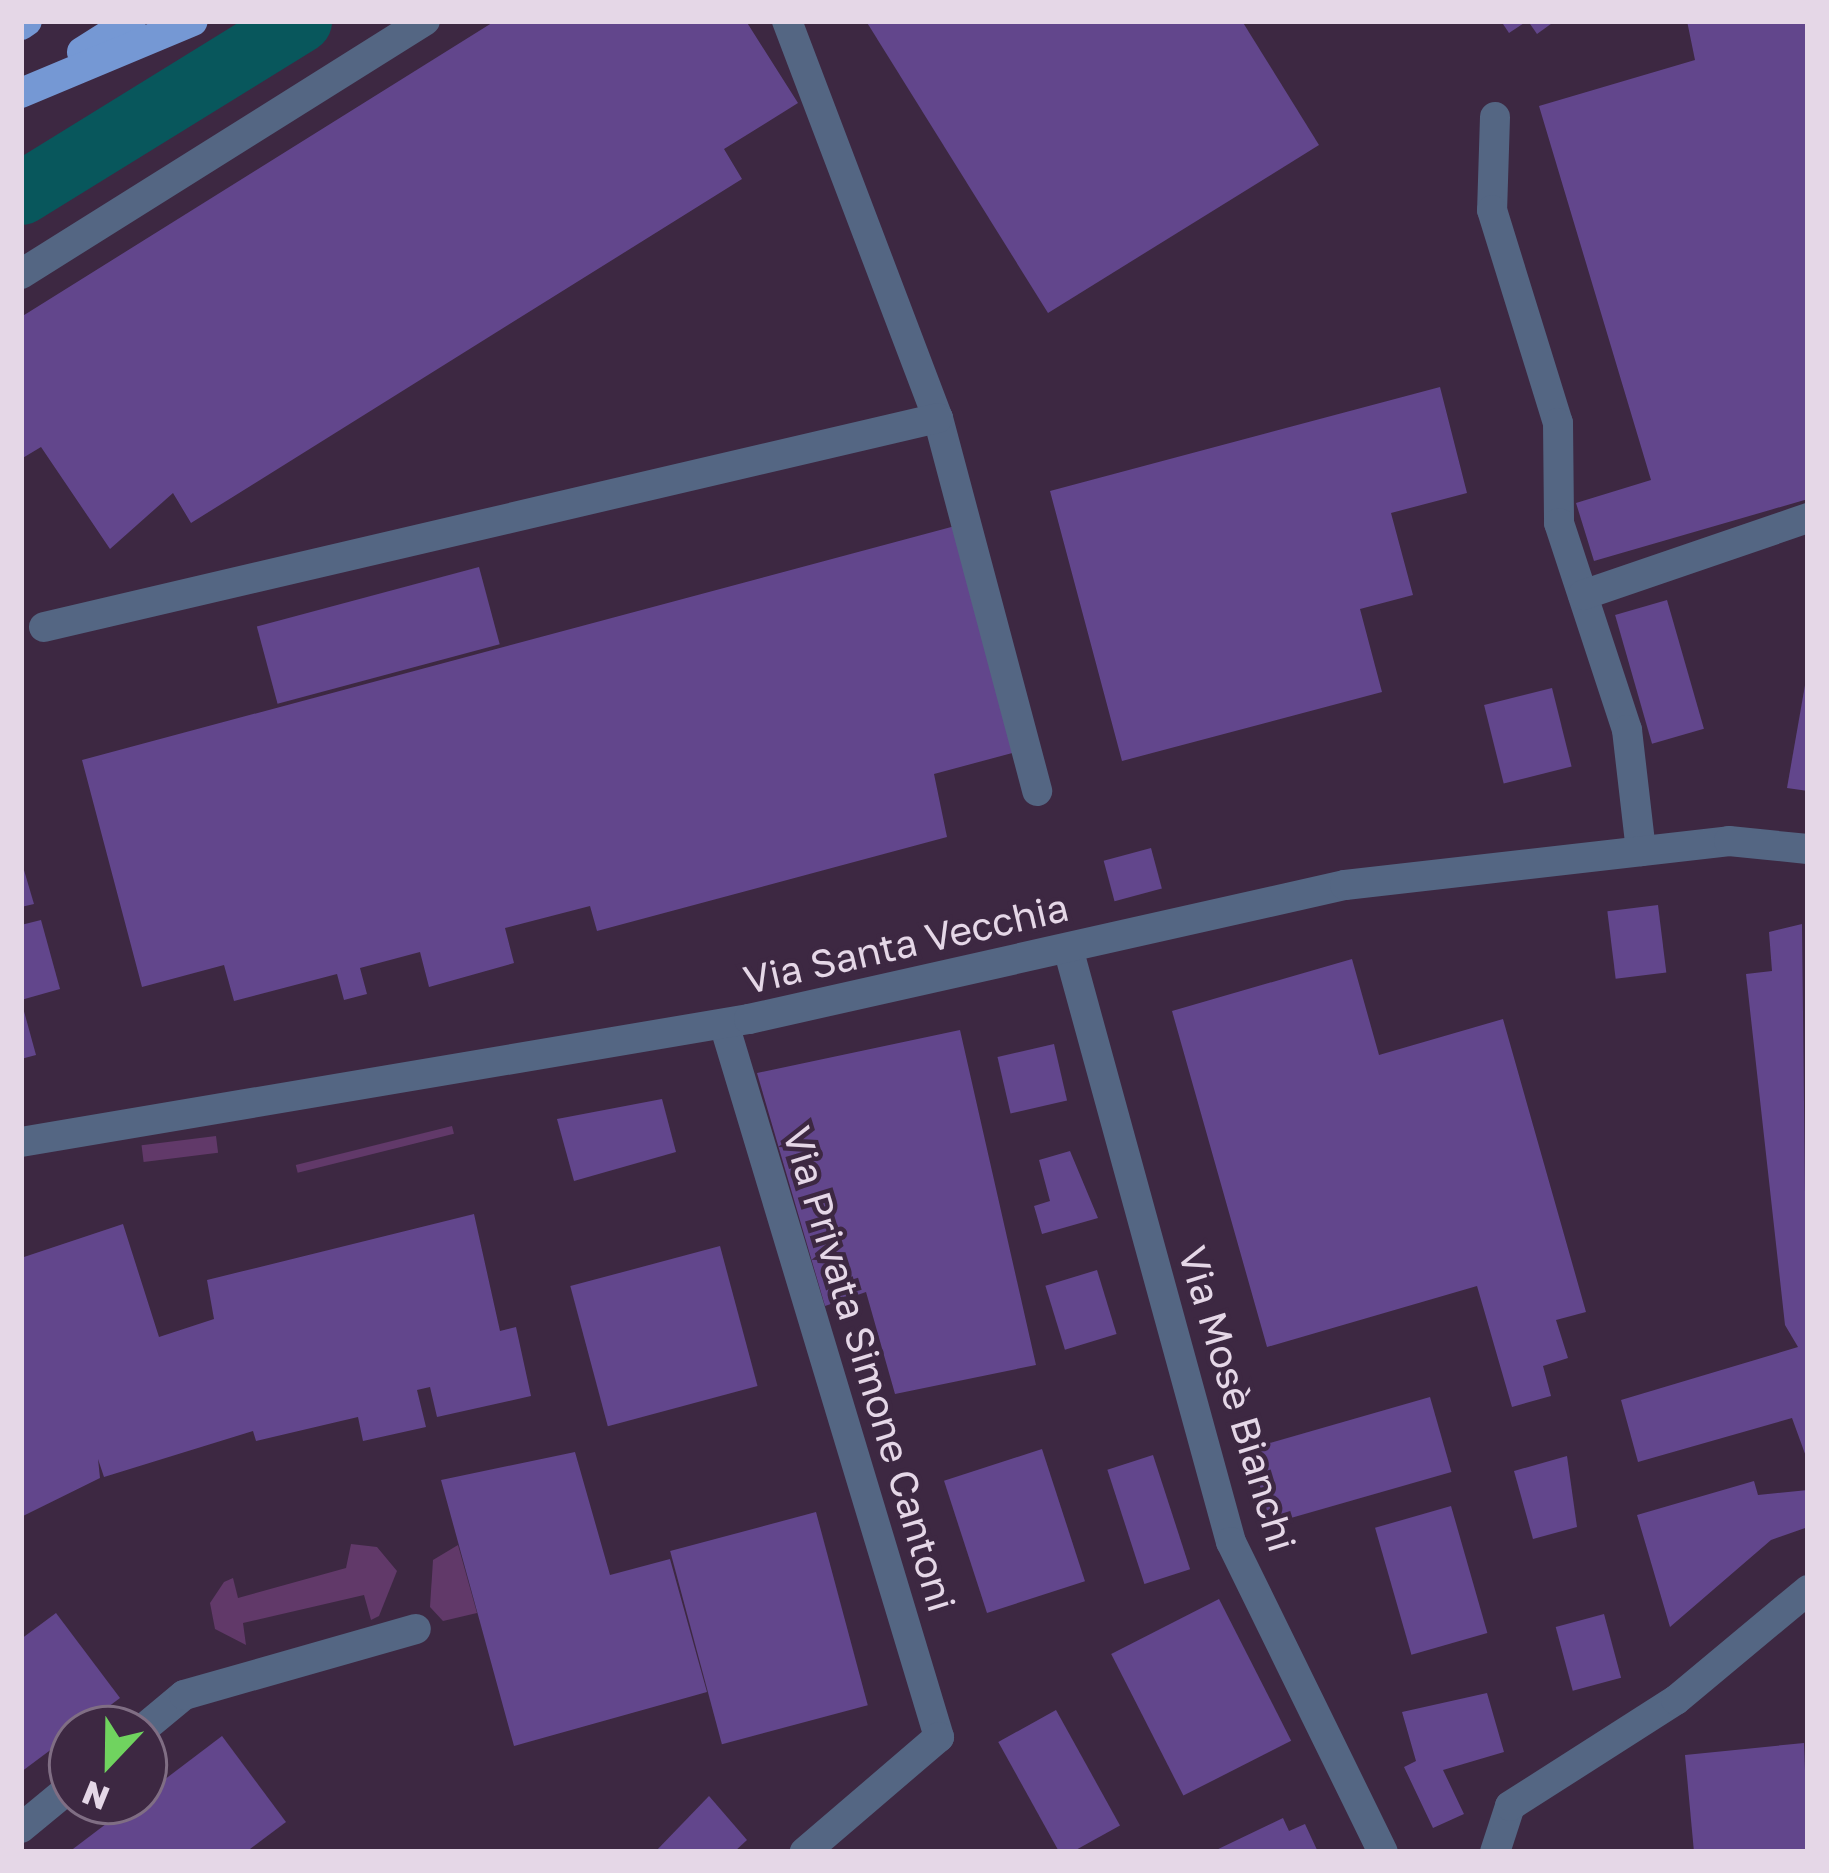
<!DOCTYPE html>
<html>
<head>
<meta charset="utf-8">
<style>
	body { margin:0 }
	#map { position:relative; width:1829px; height:1873px; overflow:hidden; background:#3d2842; font-family:"Golos Text",sans-serif }
	div>[style] { position:absolute }
	[style*='--x'] { left:calc(var(--x)*1px); top:calc(var(--y)*1px); width:calc(var(--w)*1px); rotate:calc(var(--a)*1deg) }
	.green>* { inset:0; background:#613969; transform-origin:0 0 }
	.river>* { height:63px; margin:-31.5px; padding:0 31.5px; transform-origin:31.5px; border-radius:31.5px; background:#08575c }
	.building>* { inset:0; background:#62468c; transform-origin:0 0 }
	.minor>* { height:30px; margin:-15px; padding:0 15px; transform-origin:15px; border-radius:15px; background:#546683 }
	.major>* { height:30px; margin:-15px; padding:0 15px; transform-origin:15px; border-radius:15px; background:#7598d4 }
	span { translate:-50% -50%; white-space:nowrap; text-align:center; line-height:1.15; -webkit-text-stroke:9px #3d2842; paint-order:stroke }
	.street-label { font-size:39px; color:#e5d7e7 }
	.frame { position:absolute; inset:0; border:24px solid #e5d7e7; pointer-events:none }
	.north { position:absolute; left:48px; top:1705px; width:120px; height:120px; box-sizing:border-box; background:#3d2842; border:3px solid #806e84; border-radius:50%; rotate:202deg; font-size:33px; font-weight:700; line-height:48px; text-align:center; color:#e5d7e7 }
	.north::after { content:''; display:block; margin:auto; width:42px; height:54px; background:#70d35f; clip-path:polygon(50% 0,100% 100%,50% 72%,0 100%) }
</style>
</head>
<body>
<div id="map">
	<div class="green">
		<i style="left:452px;top:1126px;width:8px;height:161px;rotate:76deg"></i>
		<i style="left:216px;top:1136px;width:17px;height:75px;rotate:83deg"></i>
		<i style="clip-path:polygon(351px 1544px,377px 1547px,397px 1571px,379px 1616px,371px 1620px,364px 1595px,243px 1623px,246px 1645px,215px 1629px,210px 1603px,224px 1582px,233px 1578px,238px 1598px,346px 1568px)"></i>
		<i style="clip-path:polygon(458px 1545px,477px 1613px,443px 1621px,430px 1607px,433px 1560px)"></i>
	</div>
	<div class="river">
		<i style="--x:21;--y:193;--w:328;--a:-31.7"></i>
	</div>
	<div class="building">
		<i style="clip-path:polygon(495px 21px,746px 21px,798px 103px,724px 149px,742px 179px,191px 523px,173px 493px,110px 549px,41px 447px,21px 459px,21px 317px)"></i>
		<i style="clip-path:polygon(866px 21px,1242px 21px,1319px 145px,1048px 313px)"></i>
		<i style="clip-path:polygon(1501px 21px,1527px 21px,1509px 33px)"></i>
		<i style="clip-path:polygon(1528px 21px,1555px 21px,1537px 34px)"></i>
		<i style="clip-path:polygon(1687px 21px,1808px 21px,1808px 499px,1594px 561px,1576px 503px,1651px 480px,1539px 106px,1695px 60px)"></i>
		<i style="clip-path:polygon(1440px 387px,1467px 493px,1391px 513px,1413px 595px,1360px 609px,1382px 692px,1122px 761px,1050px 491px)"></i>
		<i style="clip-path:polygon(955px 526px,1016px 752px,934px 774px,947px 837px,597px 931px,590px 906px,505px 928px,514px 963px,429px 987px,420px 952px,360px 968px,367px 994px,344px 1000px,337px 974px,234px 1001px,224px 965px,142px 987px,82px 760px)"></i>
		<i style="left:479px;top:567px;width:80px;height:230px;rotate:75deg"></i>
		<i style="left:1667px;top:600px;width:134px;height:54px;rotate:74deg"></i>
		<i style="clip-path:polygon(1808px 668px,1808px 791px,1787px 788px)"></i>
		<i style="left:1552px;top:688px;width:81px;height:70px;rotate:76deg"></i>
		<i style="left:1151px;top:848px;width:42px;height:49px;rotate:75deg"></i>
		<i style="clip-path:polygon(21px 860px,34px 904px,21px 907px)"></i>
		<i style="left:1658px;top:905px;width:68px;height:51px;rotate:83deg"></i>
		<i style="clip-path:polygon(41px 920px,60px 989px,21px 1000px,21px 925px)"></i>
		<i style="clip-path:polygon(1802px 924px,1808px 1462px,1792px 1418px,1638px 1462px,1621px 1400px,1798px 1347px,1785px 1325px,1746px 974px,1772px 971px,1769px 932px)"></i>
		<i style="clip-path:polygon(1352px 959px,1379px 1055px,1503px 1019px,1586px 1312px,1556px 1320px,1568px 1358px,1543px 1366px,1551px 1396px,1512px 1407px,1477px 1286px,1267px 1347px,1172px 1011px)"></i>
		<i style="clip-path:polygon(22px 1004px,36px 1055px,21px 1059px,21px 1005px)"></i>
		<i style="clip-path:polygon(960px 1030px,1036px 1365px,895px 1394px,866px 1292px,825px 1306px,757px 1073px)"></i>
		<i style="left:1054px;top:1044px;width:58px;height:58px;rotate:77deg"></i>
		<i style="clip-path:polygon(662px 1099px,676px 1152px,574px 1181px,557px 1119px)"></i>
		<i style="clip-path:polygon(1070px 1151px,1098px 1218px,1042px 1234px,1034px 1206px,1050px 1201px,1039px 1160px)"></i>
		<i style="clip-path:polygon(474px 1214px,500px 1331px,516px 1327px,531px 1396px,437px 1417px,430px 1387px,417px 1390px,426px 1427px,363px 1441px,358px 1417px,256px 1441px,253px 1431px,104px 1477px,98px 1459px,100px 1478px,21px 1517px,21px 1258px,123px 1224px,159px 1337px,214px 1319px,207px 1280px)"></i>
		<i style="left:720px;top:1246px;width:145px;height:155px;rotate:75deg"></i>
		<i style="left:1097px;top:1270px;width:67px;height:54px;rotate:73deg"></i>
		<i style="left:1430px;top:1397px;width:78px;height:188px;rotate:74deg"></i>
		<i style="left:1042px;top:1449px;width:139px;height:103px;rotate:72deg"></i>
		<i style="clip-path:polygon(575px 1452px,610px 1575px,670px 1559px,707px 1692px,514px 1746px,441px 1480px)"></i>
		<i style="left:1153px;top:1455px;width:120px;height:48px;rotate:72deg"></i>
		<i style="clip-path:polygon(1567px 1456px,1577px 1527px,1533px 1539px,1514px 1471px)"></i>
		<i style="clip-path:polygon(1754px 1481px,1758px 1495px,1808px 1490px,1808px 1527px,1771px 1540px,1670px 1627px,1637px 1515px)"></i>
		<i style="left:1451px;top:1506px;width:132px;height:79px;rotate:74deg"></i>
		<i style="left:816px;top:1512px;width:200px;height:151px;rotate:75deg"></i>
		<i style="left:1219px;top:1599px;width:159px;height:121px;rotate:63deg"></i>
		<i style="clip-path:polygon(56px 1613px,120px 1698px,21px 1772px,21px 1639px)"></i>
		<i style="left:1604px;top:1614px;width:66px;height:50px;rotate:75deg"></i>
		<i style="clip-path:polygon(1487px 1693px,1504px 1752px,1443px 1770px,1464px 1814px,1433px 1828px,1404px 1767px,1416px 1761px,1402px 1712px)"></i>
		<i style="left:1056px;top:1710px;width:132px;height:66px;rotate:61deg"></i>
		<i style="clip-path:polygon(222px 1736px,286px 1822px,246px 1852px,69px 1852px)"></i>
		<i style="clip-path:polygon(1804px 1743px,1808px 1852px,1694px 1852px,1685px 1755px)"></i>
		<i style="clip-path:polygon(709px 1796px,747px 1840px,734px 1852px,655px 1852px)"></i>
		<i style="clip-path:polygon(1283px 1818px,1289px 1831px,1305px 1824px,1318px 1852px,1212px 1852px)"></i>
	</div>
	<div class="minor">
		<i style="--x:787;--y:21;--w:425;--a:69.2"></i>
		<i style="--x:938;--y:418;--w:386;--a:75.1"></i>
		<i style="--x:1495;--y:117;--w:93;--a:91.8"></i>
		<i style="--x:1492;--y:210;--w:223;--a:72.8"></i>
		<i style="--x:1558;--y:423;--w:100;--a:89.4"></i>
		<i style="--x:1559;--y:523;--w:218;--a:71.8"></i>
		<i style="--x:1627;--y:730;--w:122;--a:83.4"></i>
		<i style="--x:21;--y:274;--w:477;--a:-32.1"></i>
		<i style="--x:1583;--y:595;--w:238;--a:-18.9"></i>
		<i style="--x:44;--y:627;--w:918;--a:-13.16"></i>
		<i style="--x:1068;--y:948;--w:616;--a:74.66"></i>
		<i style="--x:1231;--y:1542;--w:345;--a:63.9"></i>
		<i style="--x:724;--y:1024;--w:745;--a:73.22"></i>
		<i style="--x:939;--y:1737;--w:177;--a:139.4"></i>
		<i style="--x:21;--y:1142;--w:738;--a:-9.59"></i>
		<i style="--x:749;--y:1019;--w:611;--a:-12.67"></i>
		<i style="--x:1345;--y:885;--w:387;--a:-6.5"></i>
		<i style="--x:1729;--y:841;--w:79;--a:5.8"></i>
		<i style="--x:143;--y:1729;--w:53;--a:-39.7"></i>
		<i style="--x:184;--y:1695;--w:241;--a:-15.9"></i>
		<i style="--x:21;--y:1828;--w:66;--a:-39.5"></i>
		<i style="--x:1495;--y:1852;--w:48;--a:-71.9"></i>
		<i style="--x:1510;--y:1806;--w:197;--a:-32.6"></i>
		<i style="--x:1676;--y:1700;--w:172;--a:-39.8"></i>
	</div>
	<div class="major">
		<i style="--x:21;--y:25;--w:7;--a:-34"></i>
		<i style="--x:82;--y:52;--w:58;--a:-32.3"></i>
		<i style="--x:21;--y:93;--w:186;--a:-22.7"></i>
	</div>
	<div class="street-label">
		<span style="left:906px;top:944px;rotate:-13deg">Via Santa Vecchia</span>
		<span style="left:869px;top:1369px;rotate:73deg">Via Privata Simone Cantoni</span>
		<span style="left:1237px;top:1399px;rotate:73deg">Via Mosè Bianchi</span>
	</div>
	<div class="frame"></div>
	<div class="north">N</div>
</div>
</body>
</html>
